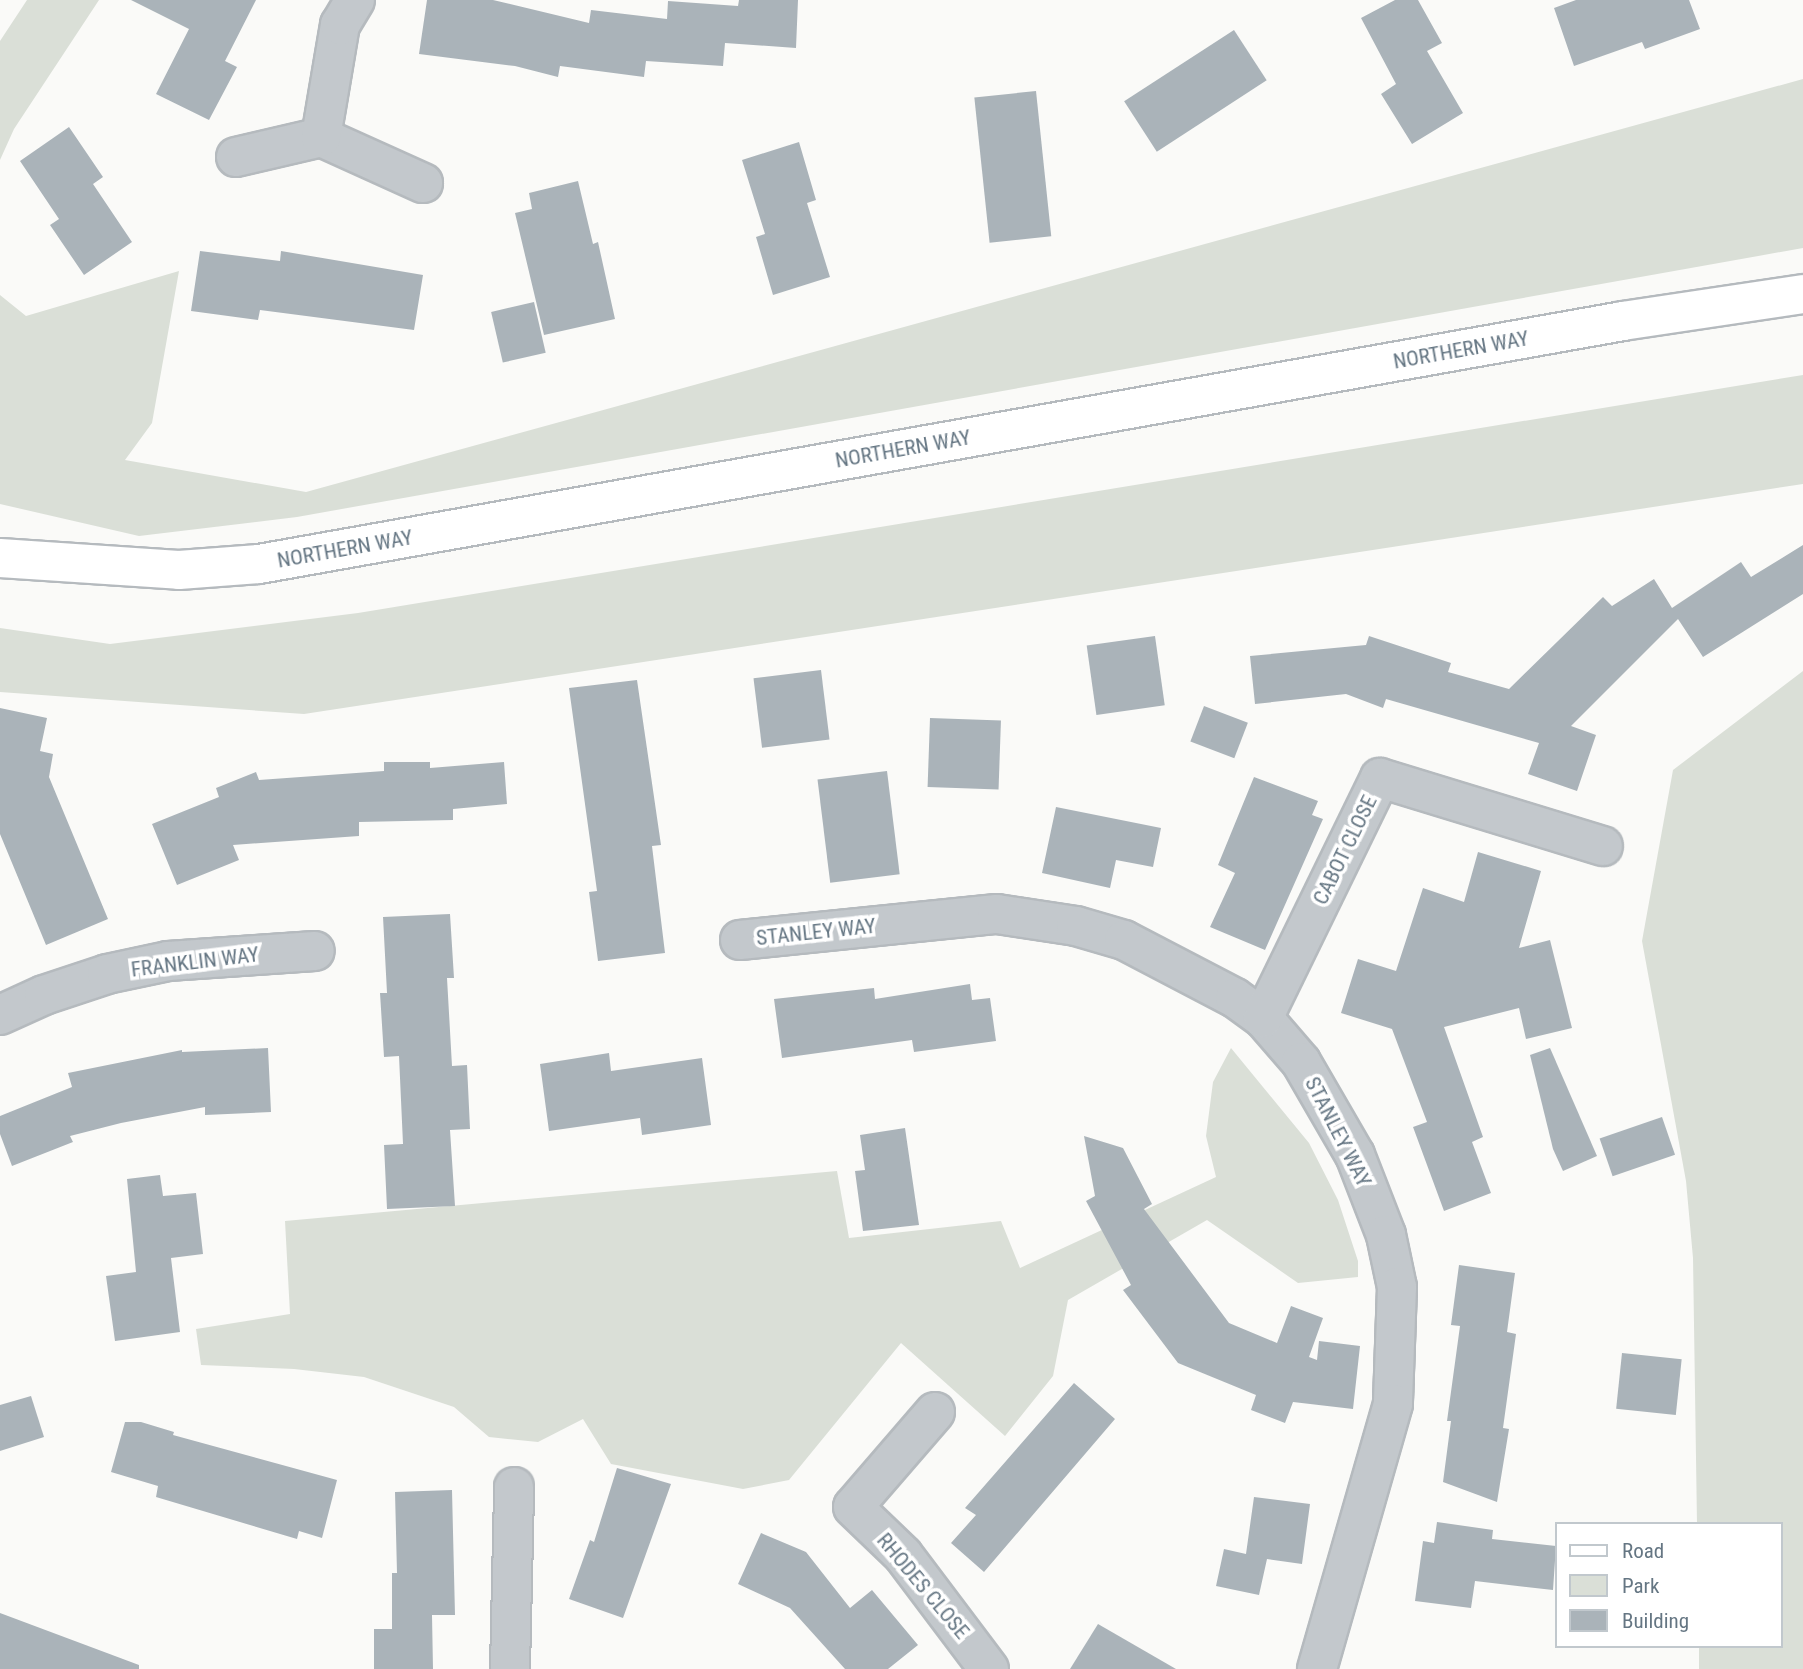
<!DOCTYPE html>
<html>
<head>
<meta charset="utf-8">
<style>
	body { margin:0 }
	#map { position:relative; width:1803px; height:1669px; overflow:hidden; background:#fafaf8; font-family:"Roboto Condensed",sans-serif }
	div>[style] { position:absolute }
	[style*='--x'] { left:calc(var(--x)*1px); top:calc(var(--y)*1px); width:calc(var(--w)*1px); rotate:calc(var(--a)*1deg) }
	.green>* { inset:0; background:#dadfd7 }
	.building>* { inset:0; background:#aab3b9; transform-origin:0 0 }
	.roads { filter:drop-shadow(2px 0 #b5babe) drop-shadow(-2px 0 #b5babe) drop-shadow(0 2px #b5babe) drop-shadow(0 -2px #b5babe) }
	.minor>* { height:38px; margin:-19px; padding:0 19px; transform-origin:19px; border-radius:19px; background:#c3c8cc }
	.major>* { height:38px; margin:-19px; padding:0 19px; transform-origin:19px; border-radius:19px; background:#fff }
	span { translate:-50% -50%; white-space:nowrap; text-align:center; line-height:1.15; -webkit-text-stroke:7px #fff; paint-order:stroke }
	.street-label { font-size:21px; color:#657683 }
	.legend { position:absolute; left:1555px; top:1522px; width:228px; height:126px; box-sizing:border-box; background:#fff; border:2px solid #c1c8cd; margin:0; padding:9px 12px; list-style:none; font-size:21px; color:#657683 }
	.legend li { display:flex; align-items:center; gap:14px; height:35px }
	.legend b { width:35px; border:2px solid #c1c8cd }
</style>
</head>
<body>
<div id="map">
	<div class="green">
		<i style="clip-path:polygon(27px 0,99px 0,14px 129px,0 160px,0 41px)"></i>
		<i style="clip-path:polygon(1803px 79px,1803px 248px,297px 517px,139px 536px,0 504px,0 295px,26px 316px,179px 271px,152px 423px,125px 460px,306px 492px)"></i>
		<i style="clip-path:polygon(1803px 375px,1803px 484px,304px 714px,0 692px,0 628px,110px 644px,358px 613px)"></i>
		<i style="clip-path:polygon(1803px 671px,1803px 1669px,1699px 1669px,1699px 1646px,1780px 1646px,1780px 1524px,1697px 1524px,1693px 1258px,1686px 1181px,1642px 941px,1673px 770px)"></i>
		<i style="clip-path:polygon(1231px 1048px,1309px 1143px,1338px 1200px,1358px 1261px,1358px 1277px,1298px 1283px,1207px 1220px,1068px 1300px,1053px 1376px,1005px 1436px,901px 1343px,789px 1480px,743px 1489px,611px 1464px,583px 1419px,538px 1442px,489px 1437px,454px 1407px,364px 1377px,294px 1369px,201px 1365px,196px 1329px,290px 1314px,285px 1221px,837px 1171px,849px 1238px,1001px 1221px,1020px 1268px,1216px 1177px,1206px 1136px,1213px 1082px)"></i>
	</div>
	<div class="building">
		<i style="clip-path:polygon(131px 0,256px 0,225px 61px,237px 67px,209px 120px,156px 94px,189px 29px)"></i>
		<i style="clip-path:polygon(427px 0,493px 0,589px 23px,591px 10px,667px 19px,668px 1px,738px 6px,739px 0,798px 0,796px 48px,725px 43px,723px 66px,646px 61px,644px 77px,560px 66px,558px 77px,515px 66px,419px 54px)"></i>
		<i style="clip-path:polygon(1395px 0,1418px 0,1442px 43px,1427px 51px,1463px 113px,1412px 144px,1381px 94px,1396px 84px,1361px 18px)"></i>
		<i style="clip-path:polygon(1576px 0,1689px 0,1700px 29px,1645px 49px,1642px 42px,1574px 66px,1554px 8px)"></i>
		<i style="left:1234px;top:30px;width:60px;height:131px;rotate:57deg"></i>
		<i style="left:1036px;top:91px;width:146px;height:62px;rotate:84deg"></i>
		<i style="clip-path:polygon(69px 127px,103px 177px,93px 184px,132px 242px,84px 275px,50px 225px,59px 219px,20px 161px)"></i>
		<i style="clip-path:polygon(799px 142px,816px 200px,807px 203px,830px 277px,773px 295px,756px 237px,765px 234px,742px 160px)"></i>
		<i style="clip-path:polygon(578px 181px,593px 244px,598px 242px,615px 319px,544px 335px,515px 213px,532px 209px,529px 193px)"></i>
		<i style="clip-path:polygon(200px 251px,280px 261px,281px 251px,423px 275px,414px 330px,260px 310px,258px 320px,191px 311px)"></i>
		<i style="left:534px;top:302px;width:52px;height:44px;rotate:77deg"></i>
		<i style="clip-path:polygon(1803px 545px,1803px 594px,1703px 657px,1678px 619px,1571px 726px,1596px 735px,1577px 791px,1528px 774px,1539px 743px,1386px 699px,1383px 708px,1346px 694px,1255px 704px,1250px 656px,1366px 645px,1369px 636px,1451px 663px,1448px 672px,1509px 689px,1603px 597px,1612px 606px,1654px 579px,1672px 608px,1741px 562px,1751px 577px)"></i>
		<i style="left:1155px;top:636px;width:70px;height:69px;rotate:82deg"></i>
		<i style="left:821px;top:670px;width:70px;height:68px;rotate:83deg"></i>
		<i style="clip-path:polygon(637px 680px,661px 845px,652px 846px,665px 953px,598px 961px,589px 892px,597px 891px,569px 688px)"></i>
		<i style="left:1204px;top:706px;width:47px;height:38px;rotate:21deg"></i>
		<i style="clip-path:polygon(0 708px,47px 718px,40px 751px,53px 754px,49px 777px,108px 919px,46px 945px,0 834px)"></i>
		<i style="left:930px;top:718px;width:71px;height:69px;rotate:2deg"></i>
		<i style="clip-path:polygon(384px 762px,430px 762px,430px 768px,504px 762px,507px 804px,453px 809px,453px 820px,359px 822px,359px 836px,233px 845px,239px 860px,177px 885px,152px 824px,219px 797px,216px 788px,256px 772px,259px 780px,384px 771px)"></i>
		<i style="left:887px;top:771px;width:104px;height:70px;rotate:83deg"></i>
		<i style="clip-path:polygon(1254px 777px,1318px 801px,1312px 815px,1323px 819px,1265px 950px,1210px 927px,1235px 873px,1218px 865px)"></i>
		<i style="clip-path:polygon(1056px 807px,1161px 828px,1153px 867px,1116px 860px,1110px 888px,1042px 873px)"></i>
		<i style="clip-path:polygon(1478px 852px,1541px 871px,1519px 948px,1550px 940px,1572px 1028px,1526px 1039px,1519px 1008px,1444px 1027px,1483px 1137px,1472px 1142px,1491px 1193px,1444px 1211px,1413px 1127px,1427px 1122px,1392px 1029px,1341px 1013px,1358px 959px,1396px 971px,1423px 888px,1464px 902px)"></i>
		<i style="clip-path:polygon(450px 914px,454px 978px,447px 978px,452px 1066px,467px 1065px,470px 1129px,450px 1130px,455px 1206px,387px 1209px,384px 1145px,403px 1144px,399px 1056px,384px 1057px,380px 993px,387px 993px,383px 917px)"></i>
		<i style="clip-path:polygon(970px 984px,972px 1000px,990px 998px,996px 1041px,914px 1052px,912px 1040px,782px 1058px,774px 999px,874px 988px,875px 999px)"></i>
		<i style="clip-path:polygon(268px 1048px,271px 1112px,205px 1115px,205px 1107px,121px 1123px,70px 1136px,73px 1142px,12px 1166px,0 1134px,0 1116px,72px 1087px,68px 1073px,182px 1050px,182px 1052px)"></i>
		<i style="clip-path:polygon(1550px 1048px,1597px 1156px,1563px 1171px,1553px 1149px,1530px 1055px)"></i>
		<i style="clip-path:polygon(609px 1053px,611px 1071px,702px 1058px,711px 1125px,642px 1135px,640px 1118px,549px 1131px,540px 1064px)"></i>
		<i style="left:1662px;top:1117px;width:40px;height:66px;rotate:71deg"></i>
		<i style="clip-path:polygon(905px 1128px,919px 1225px,863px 1231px,855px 1171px,865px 1170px,860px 1135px)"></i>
		<i style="clip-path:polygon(1084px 1136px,1123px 1148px,1152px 1204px,1144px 1209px,1229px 1323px,1277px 1343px,1291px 1306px,1323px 1318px,1309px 1357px,1317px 1360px,1319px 1341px,1360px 1346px,1353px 1409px,1293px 1402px,1285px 1423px,1251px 1410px,1256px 1395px,1178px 1363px,1123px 1290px,1131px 1285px,1086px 1201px,1095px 1196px)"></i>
		<i style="clip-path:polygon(160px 1175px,163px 1196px,196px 1193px,203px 1254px,171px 1258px,180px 1332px,115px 1341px,106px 1276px,136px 1272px,127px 1179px)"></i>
		<i style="clip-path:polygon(1459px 1265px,1515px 1273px,1507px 1332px,1516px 1334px,1503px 1428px,1509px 1429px,1497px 1502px,1443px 1482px,1451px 1421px,1447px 1421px,1460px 1326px,1451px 1325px)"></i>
		<i style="left:1622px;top:1353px;width:60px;height:56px;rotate:6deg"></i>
		<i style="clip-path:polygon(1074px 1383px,1115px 1419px,984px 1572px,951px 1543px,976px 1515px,965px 1508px)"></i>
		<i style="clip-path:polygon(31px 1396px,44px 1437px,0 1451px,0 1405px)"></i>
		<i style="clip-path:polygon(125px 1422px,141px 1422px,174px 1432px,173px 1435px,337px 1480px,322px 1538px,299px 1531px,297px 1539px,156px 1497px,158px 1486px,111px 1472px)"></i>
		<i style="clip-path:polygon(617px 1468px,671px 1484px,623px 1618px,569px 1599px,590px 1540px,594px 1542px)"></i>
		<i style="clip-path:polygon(452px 1490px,455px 1615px,432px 1615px,433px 1669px,374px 1669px,374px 1629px,392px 1629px,392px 1573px,397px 1573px,395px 1492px)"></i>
		<i style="clip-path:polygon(1254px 1497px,1310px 1504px,1302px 1564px,1267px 1559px,1259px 1595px,1216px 1586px,1224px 1549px,1246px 1554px)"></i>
		<i style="clip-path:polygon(1437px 1522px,1493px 1530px,1492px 1539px,1556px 1546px,1553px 1590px,1475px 1581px,1471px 1608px,1415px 1601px,1423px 1541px,1434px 1543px)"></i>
		<i style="clip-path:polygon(761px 1533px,806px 1552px,850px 1608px,872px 1590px,918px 1645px,888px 1669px,845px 1669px,790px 1608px,738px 1584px)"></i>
		<i style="clip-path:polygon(0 1613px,139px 1665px,139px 1669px,0 1669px)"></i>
		<i style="clip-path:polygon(1098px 1624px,1176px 1669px,1070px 1669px)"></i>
	</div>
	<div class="roads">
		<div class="minor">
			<i style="--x:321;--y:137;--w:112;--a:24.3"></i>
			<i style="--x:236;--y:157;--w:87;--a:-13.2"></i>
			<i style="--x:321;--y:137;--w:114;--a:-80.4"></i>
			<i style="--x:340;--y:25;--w:29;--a:-59"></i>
			<i style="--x:740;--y:940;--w:258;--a:-5.8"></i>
			<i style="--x:997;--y:914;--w:80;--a:8.6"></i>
			<i style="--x:1076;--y:926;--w:50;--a:16.3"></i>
			<i style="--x:1124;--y:940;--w:125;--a:27.6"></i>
			<i style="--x:1235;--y:998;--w:34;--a:36"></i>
			<i style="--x:1263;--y:1018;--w:58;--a:49.2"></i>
			<i style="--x:1301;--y:1062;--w:108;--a:59.9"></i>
			<i style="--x:1355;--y:1155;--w:86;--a:68.8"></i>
			<i style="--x:1386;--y:1235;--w:53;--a:78.1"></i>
			<i style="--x:1397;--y:1287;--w:117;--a:92"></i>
			<i style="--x:1393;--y:1404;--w:276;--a:106"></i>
			<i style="--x:0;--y:1015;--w:48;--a:-24.4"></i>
			<i style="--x:44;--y:995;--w:66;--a:-18.4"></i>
			<i style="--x:107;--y:974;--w:62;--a:-12"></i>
			<i style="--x:168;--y:961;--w:147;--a:-3.9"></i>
			<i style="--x:1263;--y:1018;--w:267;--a:-64"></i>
			<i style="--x:1380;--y:778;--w:233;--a:17"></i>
			<i style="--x:935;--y:1412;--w:125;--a:130.8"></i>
			<i style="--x:853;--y:1507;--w:69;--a:43.8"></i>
			<i style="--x:903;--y:1555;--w:143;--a:53"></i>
			<i style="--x:510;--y:1669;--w:182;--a:-88.7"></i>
		</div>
		<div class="major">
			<i style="--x:0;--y:558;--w:179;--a:3.8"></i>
			<i style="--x:179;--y:570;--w:80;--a:-4.3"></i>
			<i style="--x:259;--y:564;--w:1385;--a:-10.1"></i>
			<i style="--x:1623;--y:321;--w:182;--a:-8.5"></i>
		</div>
	</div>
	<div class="street-label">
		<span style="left:1461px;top:350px;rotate:-10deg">NORTHERN WAY</span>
		<span style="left:903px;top:449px;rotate:-10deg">NORTHERN WAY</span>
		<span style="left:345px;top:549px;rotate:-10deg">NORTHERN WAY</span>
		<span style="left:1345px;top:850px;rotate:-64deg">CABOT CLOSE</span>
		<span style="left:816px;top:932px;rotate:-6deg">STANLEY WAY</span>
		<span style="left:195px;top:962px;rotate:-7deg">FRANKLIN WAY</span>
		<span style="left:1338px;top:1132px;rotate:63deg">STANLEY WAY</span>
		<span style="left:923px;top:1586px;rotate:50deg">RHODES CLOSE</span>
	</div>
	<ul class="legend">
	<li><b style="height:9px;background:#fff"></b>Road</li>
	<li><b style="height:19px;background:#dadfd7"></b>Park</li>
	<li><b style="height:19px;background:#aab3b9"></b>Building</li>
	</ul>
</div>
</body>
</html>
